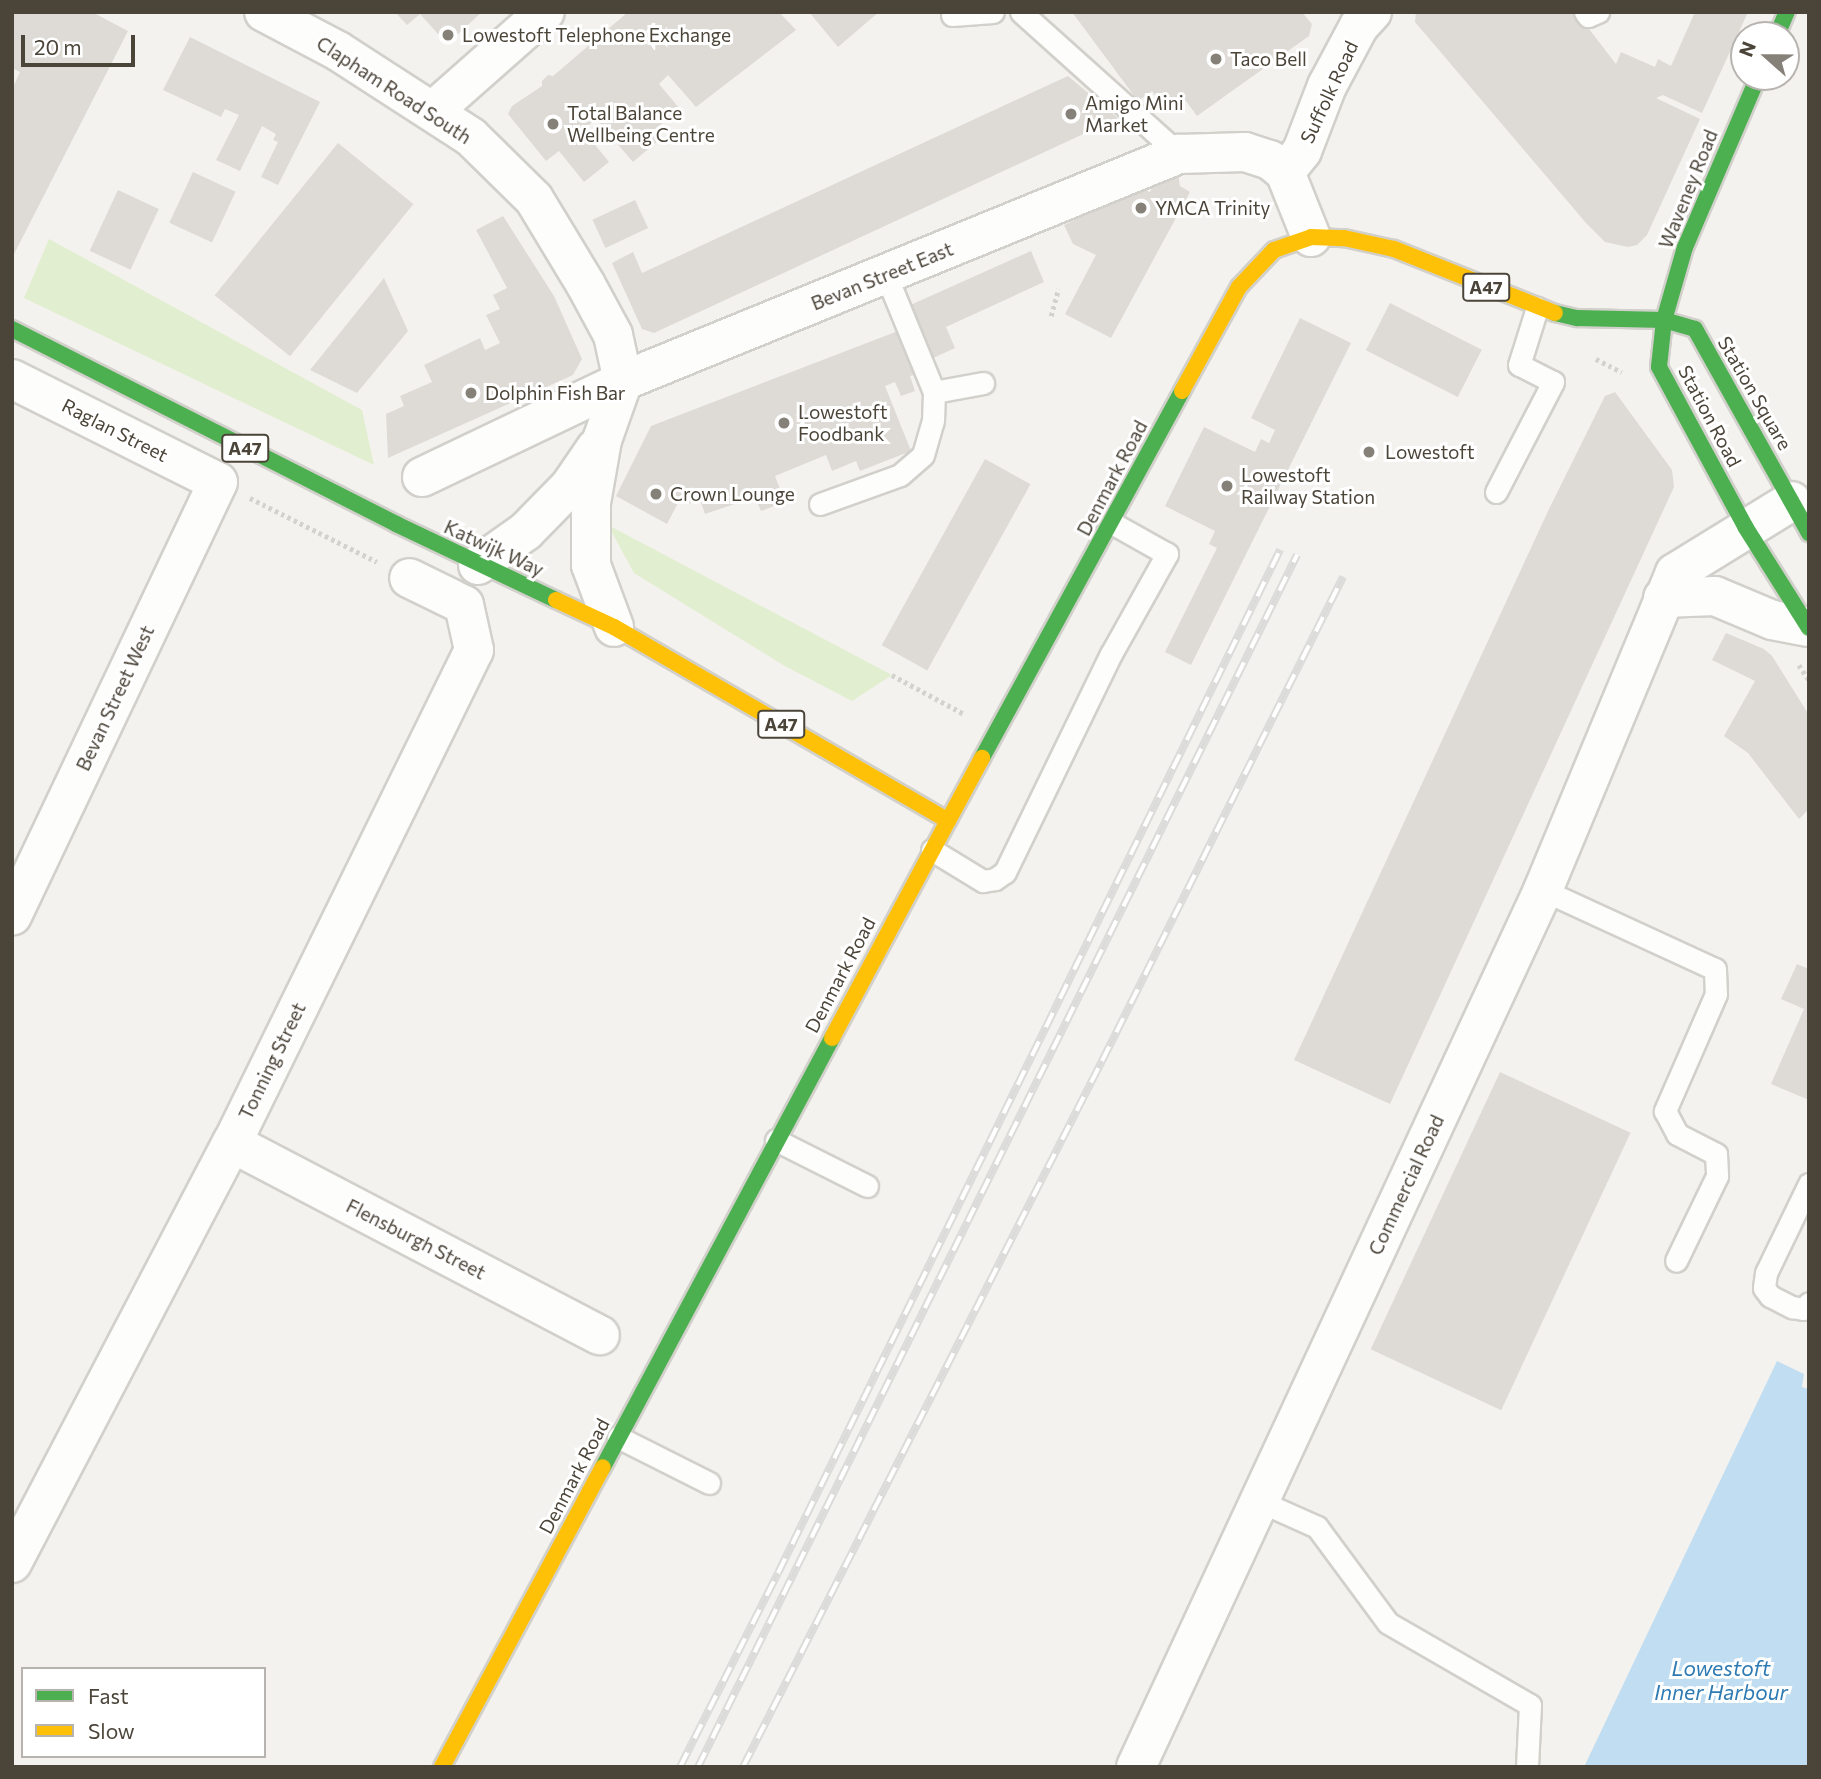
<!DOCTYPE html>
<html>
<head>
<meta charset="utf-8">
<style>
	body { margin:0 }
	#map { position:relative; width:1821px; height:1779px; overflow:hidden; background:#f4f2ee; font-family:Commissioner,sans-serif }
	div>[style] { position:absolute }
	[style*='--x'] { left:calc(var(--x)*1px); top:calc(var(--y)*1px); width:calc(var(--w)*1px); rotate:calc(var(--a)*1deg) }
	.green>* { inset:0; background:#e1eecf }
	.water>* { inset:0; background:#c0ddf1 }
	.building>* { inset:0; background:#dedbd6; transform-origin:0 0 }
	.path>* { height:4.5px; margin-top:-2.25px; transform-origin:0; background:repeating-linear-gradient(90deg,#d3d2cc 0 3.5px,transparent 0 7px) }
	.roads { filter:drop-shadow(2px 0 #d2d0cb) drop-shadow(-2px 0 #d2d0cb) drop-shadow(0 2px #d2d0cb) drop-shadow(0 -2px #d2d0cb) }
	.lane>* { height:21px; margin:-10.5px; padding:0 10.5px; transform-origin:10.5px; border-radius:10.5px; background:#fdfdfc }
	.street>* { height:38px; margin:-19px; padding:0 19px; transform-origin:19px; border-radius:19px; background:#fdfdfc }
	.fast>* { height:16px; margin:-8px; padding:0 8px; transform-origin:8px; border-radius:8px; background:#4caf50 }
	.slow>* { height:16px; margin:-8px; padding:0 8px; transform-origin:8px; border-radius:8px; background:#ffc107 }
	.rail>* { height:8px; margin-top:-4px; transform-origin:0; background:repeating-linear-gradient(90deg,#fff 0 16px,#dbdbda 0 32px); box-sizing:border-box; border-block:2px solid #dbdbda }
	.dots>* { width:19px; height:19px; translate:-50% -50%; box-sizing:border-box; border:4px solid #fff; border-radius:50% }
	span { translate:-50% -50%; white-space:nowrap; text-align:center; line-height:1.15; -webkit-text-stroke:6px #fff; paint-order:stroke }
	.shield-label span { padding:2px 5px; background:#fff; border:2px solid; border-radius:5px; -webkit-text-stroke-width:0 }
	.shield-label { font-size:18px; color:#4b4439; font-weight:700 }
	.poi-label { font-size:19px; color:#4b4439 }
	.left { translate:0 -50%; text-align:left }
	.street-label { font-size:19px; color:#4b4439 }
	.water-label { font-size:21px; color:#2e7ab2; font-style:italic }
	.frame { position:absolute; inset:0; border:14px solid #4b4439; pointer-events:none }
	.legend { position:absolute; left:21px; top:1667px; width:245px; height:91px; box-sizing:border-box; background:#fff; border:2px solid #b7b4b0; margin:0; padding:9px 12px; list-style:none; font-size:21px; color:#4b4439 }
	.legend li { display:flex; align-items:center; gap:14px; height:35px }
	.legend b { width:35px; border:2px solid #b7b4b0 }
	.north { position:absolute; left:1730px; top:21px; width:70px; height:70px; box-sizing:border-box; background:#fff; border:2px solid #b7b4b0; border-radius:50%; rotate:291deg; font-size:19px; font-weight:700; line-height:28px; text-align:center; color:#4b4439 }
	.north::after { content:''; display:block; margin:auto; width:24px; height:32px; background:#868178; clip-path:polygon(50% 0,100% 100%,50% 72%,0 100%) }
	.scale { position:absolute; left:21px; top:35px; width:114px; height:32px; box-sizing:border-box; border:4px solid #4b4439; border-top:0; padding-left:9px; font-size:21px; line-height:24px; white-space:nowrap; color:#4b4439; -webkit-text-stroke:5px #fff; paint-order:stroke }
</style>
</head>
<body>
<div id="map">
	<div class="green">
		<i style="clip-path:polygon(49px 239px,362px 410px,374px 465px,24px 298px)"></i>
		<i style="clip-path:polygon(608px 525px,892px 675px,852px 701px,783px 665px,634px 573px)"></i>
	</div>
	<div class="water">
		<i style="clip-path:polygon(1777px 1361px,1804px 1374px,1802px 1387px,1809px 1389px,1809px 1767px,1584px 1767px)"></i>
	</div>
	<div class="building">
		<i style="clip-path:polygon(12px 12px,92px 12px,128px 31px,12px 258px,12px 89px,20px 72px,12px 68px)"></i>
		<i style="clip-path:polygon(395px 12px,482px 12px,447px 44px,420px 14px,407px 25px)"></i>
		<i style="clip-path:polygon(628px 12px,779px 12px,796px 30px,696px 107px,668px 75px,659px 84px,680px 109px,653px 131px,660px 139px,633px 162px,596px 119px,583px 130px,609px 162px,584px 182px,559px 151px,546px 161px,508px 114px,512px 106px,542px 86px,542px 81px,548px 75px,553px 76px)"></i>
		<i style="clip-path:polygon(809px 12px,879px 12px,838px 47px)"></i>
		<i style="clip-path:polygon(1072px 12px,1302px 12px,1312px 24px,1309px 36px,1197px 116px,1183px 97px,1166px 109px,1152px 91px,1138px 101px)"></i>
		<i style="clip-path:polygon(1416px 12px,1576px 12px,1616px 64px,1621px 52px,1655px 67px,1658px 59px,1671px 66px,1695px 12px,1748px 12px,1702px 113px,1663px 95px,1656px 98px,1700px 119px,1647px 235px,1637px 245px,1628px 247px,1605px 242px,1586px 223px,1415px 22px)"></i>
		<i style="clip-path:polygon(190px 37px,320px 102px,278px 185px,261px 177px,278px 142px,273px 140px,276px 134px,262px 126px,240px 171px,216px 160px,239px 115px,225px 109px,221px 117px,163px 90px)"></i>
		<i style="clip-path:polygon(1068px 76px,1118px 118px,654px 333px,642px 329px,612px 263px,633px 252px,642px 273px)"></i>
		<i style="left:338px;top:143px;width:97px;height:196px;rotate:39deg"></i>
		<i style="left:193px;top:172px;width:47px;height:56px;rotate:25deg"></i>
		<i style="clip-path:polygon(1160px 173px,1178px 174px,1180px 186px,1190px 192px,1111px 338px,1065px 314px,1096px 255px,1073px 244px,1064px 225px,1142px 189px,1150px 192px)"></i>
		<i style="left:118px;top:190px;width:45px;height:67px;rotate:25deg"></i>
		<i style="left:635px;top:200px;width:31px;height:47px;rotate:65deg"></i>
		<i style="clip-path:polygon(503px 216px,554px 296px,582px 359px,573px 375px,388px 458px,386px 414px,404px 406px,400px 396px,432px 382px,424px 365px,480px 338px,485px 350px,500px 343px,486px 315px,500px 309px,493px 295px,507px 288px,476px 230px)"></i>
		<i style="clip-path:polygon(1031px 251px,1044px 282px,946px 327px,955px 348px,931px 359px,906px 307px)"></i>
		<i style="clip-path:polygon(384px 278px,408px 331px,357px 393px,310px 370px)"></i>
		<i style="left:1390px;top:303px;width:103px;height:53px;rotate:27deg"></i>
		<i style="clip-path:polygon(1300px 318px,1351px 343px,1191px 665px,1165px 652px,1217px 548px,1209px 544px,1215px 531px,1165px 506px,1204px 427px,1255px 452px,1261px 439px,1269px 443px,1275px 430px,1251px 418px)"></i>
		<i style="clip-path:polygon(898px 331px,914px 375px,910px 376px,915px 391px,901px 396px,895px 382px,885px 386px,911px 451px,860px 471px,856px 461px,832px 471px,826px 455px,775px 476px,785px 502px,761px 511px,755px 497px,705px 514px,697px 491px,690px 504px,680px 499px,667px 524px,616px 496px,651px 426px)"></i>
		<i style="clip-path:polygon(1615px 392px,1672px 470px,1674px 487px,1390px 1104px,1294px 1060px,1549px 509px,1605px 396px)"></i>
		<i style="left:985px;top:459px;width:52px;height:213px;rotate:29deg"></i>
		<i style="clip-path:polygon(1726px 633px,1764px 649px,1772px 656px,1809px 715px,1809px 809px,1799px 819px,1748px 753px,1724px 736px,1755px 681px,1712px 660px)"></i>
		<i style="clip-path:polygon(1797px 964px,1809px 969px,1809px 1100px,1771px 1084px,1804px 1009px,1781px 999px)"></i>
		<i style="left:1500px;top:1072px;width:144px;height:306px;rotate:25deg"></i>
	</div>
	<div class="path">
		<i style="--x:1051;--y:316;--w:28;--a:-75"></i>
		<i style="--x:1596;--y:359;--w:29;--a:27"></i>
		<i style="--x:250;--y:498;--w:142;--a:26.7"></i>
		<i style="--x:1799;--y:665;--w:18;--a:56"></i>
		<i style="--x:892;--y:675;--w:82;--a:28.4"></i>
	</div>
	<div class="roads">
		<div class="lane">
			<i style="--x:1021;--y:12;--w:212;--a:41.9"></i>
			<i style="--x:1585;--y:12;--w:5;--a:53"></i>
			<i style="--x:1588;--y:16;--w:11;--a:-22"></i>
			<i style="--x:952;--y:15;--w:41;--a:-4.2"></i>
			<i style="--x:934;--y:392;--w:50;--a:-10.4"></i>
			<i style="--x:1496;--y:492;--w:124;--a:-62.6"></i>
			<i style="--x:1553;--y:382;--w:38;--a:-153"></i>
			<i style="--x:1519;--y:365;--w:60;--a:-72.5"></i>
			<i style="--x:820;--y:504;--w:85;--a:-19.9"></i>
			<i style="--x:900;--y:475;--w:30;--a:-41"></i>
			<i style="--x:923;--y:455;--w:35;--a:-74"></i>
			<i style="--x:933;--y:421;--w:29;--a:-88"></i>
			<i style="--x:934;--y:392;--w:126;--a:-112.3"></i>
			<i style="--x:932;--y:850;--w:60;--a:31.3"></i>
			<i style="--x:983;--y:881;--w:12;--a:-9"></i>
			<i style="--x:995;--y:879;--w:12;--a:-35"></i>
			<i style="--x:1005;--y:872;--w:242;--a:-64.1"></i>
			<i style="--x:1111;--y:654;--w:115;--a:-60.8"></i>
			<i style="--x:1167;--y:554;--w:63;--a:-150.6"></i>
			<i style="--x:1543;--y:890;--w:189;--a:24.7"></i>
			<i style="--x:1715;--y:969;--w:25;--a:88"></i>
			<i style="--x:1716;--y:994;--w:128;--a:113.6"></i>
			<i style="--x:1665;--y:1111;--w:26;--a:62"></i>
			<i style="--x:1677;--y:1134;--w:44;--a:27.1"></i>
			<i style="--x:1716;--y:1154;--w:22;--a:87"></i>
			<i style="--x:1717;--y:1176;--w:94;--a:115.8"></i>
			<i style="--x:776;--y:1140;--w:102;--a:26.8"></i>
			<i style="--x:1809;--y:1184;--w:99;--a:115.8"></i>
			<i style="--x:1766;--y:1273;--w:15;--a:98"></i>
			<i style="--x:1764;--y:1288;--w:10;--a:53"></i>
			<i style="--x:1770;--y:1296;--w:25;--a:27"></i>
			<i style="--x:1792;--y:1307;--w:11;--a:10"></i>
			<i style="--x:1803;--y:1309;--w:8;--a:-45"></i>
			<i style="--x:618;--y:1437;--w:102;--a:26.8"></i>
			<i style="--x:1259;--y:1501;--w:64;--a:24.1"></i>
			<i style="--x:1317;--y:1527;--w:119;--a:53.5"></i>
			<i style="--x:1388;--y:1623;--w:164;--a:30"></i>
			<i style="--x:1530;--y:1705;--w:62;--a:92.8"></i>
		</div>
		<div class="street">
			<i style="--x:264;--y:12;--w:84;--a:27.8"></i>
			<i style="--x:338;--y:51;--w:158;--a:32.9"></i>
			<i style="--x:471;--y:137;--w:88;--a:44.5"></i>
			<i style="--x:534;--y:199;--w:100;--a:58.8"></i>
			<i style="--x:586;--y:285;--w:57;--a:61.6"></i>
			<i style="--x:613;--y:335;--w:47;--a:77.7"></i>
			<i style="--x:623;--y:381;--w:63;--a:109.6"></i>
			<i style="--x:602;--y:440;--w:64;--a:99.9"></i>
			<i style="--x:591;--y:503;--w:62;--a:90"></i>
			<i style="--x:591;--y:565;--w:66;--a:69.6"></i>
			<i style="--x:433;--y:111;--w:149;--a:-41.5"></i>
			<i style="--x:1285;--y:172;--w:27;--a:-51"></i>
			<i style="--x:1302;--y:151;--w:70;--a:-69"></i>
			<i style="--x:1327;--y:86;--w:68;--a:-61.9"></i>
			<i style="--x:1359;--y:26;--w:19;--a:-47"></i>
			<i style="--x:12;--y:379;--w:230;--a:26.6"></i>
			<i style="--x:218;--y:482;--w:480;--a:115.4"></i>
			<i style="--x:422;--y:477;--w:223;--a:-25.5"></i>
			<i style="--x:623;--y:381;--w:601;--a:-22.21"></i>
			<i style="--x:1179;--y:154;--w:66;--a:-1.7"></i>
			<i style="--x:1245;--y:152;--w:26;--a:18"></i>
			<i style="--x:1270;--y:160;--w:19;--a:39"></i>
			<i style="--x:1285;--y:172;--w:70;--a:68.2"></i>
			<i style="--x:478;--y:565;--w:59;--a:-35.3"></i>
			<i style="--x:526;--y:531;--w:63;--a:-45.6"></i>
			<i style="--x:570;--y:486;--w:46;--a:-55.6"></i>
			<i style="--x:1663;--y:598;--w:52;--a:-2.2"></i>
			<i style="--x:1715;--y:596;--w:62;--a:22.8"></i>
			<i style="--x:1772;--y:620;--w:36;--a:11"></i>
			<i style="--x:232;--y:1143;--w:415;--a:27.6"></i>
			<i style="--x:12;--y:1563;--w:474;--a:-62.4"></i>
			<i style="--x:232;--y:1143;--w:549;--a:-63.85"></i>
			<i style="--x:474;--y:650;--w:46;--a:-102.5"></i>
			<i style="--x:464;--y:605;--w:61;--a:-153.9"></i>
			<i style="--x:1136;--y:1767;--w:967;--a:-65.1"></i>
			<i style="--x:1543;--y:890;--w:343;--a:-67.4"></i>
			<i style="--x:1675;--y:573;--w:137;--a:-31.6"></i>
		</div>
		<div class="fast">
			<i style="--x:1777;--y:35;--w:25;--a:-67"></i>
			<i style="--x:1758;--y:77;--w:185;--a:113.2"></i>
			<i style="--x:1685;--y:247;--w:76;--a:106"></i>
			<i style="--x:1664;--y:320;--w:47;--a:96.1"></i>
			<i style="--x:1659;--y:367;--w:183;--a:61.6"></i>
			<i style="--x:1746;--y:528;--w:118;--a:57.8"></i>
			<i style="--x:1555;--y:313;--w:23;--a:13"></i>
			<i style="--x:1577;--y:318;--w:87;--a:1.3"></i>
			<i style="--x:1664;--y:320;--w:32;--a:16"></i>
			<i style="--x:1695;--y:329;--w:234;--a:60.8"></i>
			<i style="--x:12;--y:329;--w:431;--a:26.9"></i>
			<i style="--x:396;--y:524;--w:177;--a:25.4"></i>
			<i style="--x:982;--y:758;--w:418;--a:-61.4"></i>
			<i style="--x:603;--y:1467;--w:486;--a:-61.9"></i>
		</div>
		<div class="slow">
			<i style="--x:1182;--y:391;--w:119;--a:-61.3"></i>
			<i style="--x:1239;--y:287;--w:51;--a:-46.6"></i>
			<i style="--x:1274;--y:250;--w:39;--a:-19"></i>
			<i style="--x:1311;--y:237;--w:33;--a:2"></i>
			<i style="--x:1344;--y:238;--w:51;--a:12.4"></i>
			<i style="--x:1394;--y:249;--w:173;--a:21.7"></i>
			<i style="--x:556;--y:600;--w:64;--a:25"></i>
			<i style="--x:614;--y:627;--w:386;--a:30.1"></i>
			<i style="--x:948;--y:821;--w:72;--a:-61.6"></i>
			<i style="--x:832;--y:1038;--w:246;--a:-61.9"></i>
			<i style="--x:442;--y:1767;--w:340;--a:-61.8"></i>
		</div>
	</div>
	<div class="rail">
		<i style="--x:680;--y:1767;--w:217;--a:-63.2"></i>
		<i style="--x:778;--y:1573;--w:1140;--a:-63.86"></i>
		<i style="--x:698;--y:1767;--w:1352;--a:-63.7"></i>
		<i style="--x:743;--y:1767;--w:792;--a:-63.05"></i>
		<i style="--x:1102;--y:1061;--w:541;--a:-63.53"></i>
	</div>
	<div class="dots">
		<i style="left:448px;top:35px;background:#868178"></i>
		<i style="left:1216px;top:59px;background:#868178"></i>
		<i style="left:1071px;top:114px;background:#868178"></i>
		<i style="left:553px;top:124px;background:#868178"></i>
		<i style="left:1141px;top:208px;background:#868178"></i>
		<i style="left:471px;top:393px;background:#868178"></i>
		<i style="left:784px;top:423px;background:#868178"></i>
		<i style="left:1369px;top:452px;background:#868178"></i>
		<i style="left:1227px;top:486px;background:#868178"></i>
		<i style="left:656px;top:494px;background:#868178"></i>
	</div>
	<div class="shield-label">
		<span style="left:1486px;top:287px">A47</span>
		<span style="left:245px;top:448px">A47</span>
		<span style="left:781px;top:724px">A47</span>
	</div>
	<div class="poi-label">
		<span class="left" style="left:462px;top:35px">Lowestoft Telephone Exchange</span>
		<span class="left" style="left:1230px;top:59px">Taco Bell</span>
		<span class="left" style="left:1085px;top:114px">Amigo Mini<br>Market</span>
		<span class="left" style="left:567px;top:124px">Total Balance<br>Wellbeing Centre</span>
		<span class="left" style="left:1155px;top:208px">YMCA Trinity</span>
		<span class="left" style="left:485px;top:393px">Dolphin Fish Bar</span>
		<span class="left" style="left:798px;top:423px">Lowestoft<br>Foodbank</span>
		<span class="left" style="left:1385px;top:452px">Lowestoft</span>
		<span class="left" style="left:1241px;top:486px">Lowestoft<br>Railway Station</span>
		<span class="left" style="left:670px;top:494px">Crown Lounge</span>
	</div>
	<div class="street-label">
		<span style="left:394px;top:90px;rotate:33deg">Clapham Road South</span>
		<span style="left:1329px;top:92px;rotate:-65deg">Suffolk Road</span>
		<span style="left:1688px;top:189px;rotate:-68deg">Waveney Road</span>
		<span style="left:882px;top:276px;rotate:-22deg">Bevan Street East</span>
		<span style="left:1755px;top:393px;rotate:60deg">Station Square</span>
		<span style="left:1710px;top:416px;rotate:62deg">Station Road</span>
		<span style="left:115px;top:430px;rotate:27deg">Raglan Street</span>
		<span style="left:1112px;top:478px;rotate:-62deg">Denmark Road</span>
		<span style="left:494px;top:548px;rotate:25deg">Katwijk Way</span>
		<span style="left:115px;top:698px;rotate:-65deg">Bevan Street West</span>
		<span style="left:840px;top:975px;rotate:-62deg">Denmark Road</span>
		<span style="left:272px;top:1061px;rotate:-64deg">Tonning Street</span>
		<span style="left:1406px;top:1185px;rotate:-65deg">Commercial Road</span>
		<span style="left:416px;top:1239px;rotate:27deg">Flensburgh Street</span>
		<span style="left:574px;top:1476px;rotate:-62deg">Denmark Road</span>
	</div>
	<div class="water-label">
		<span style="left:1721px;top:1680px">Lowestoft<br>Inner Harbour</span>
	</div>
	<div class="frame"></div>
	<ul class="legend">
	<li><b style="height:9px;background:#4caf50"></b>Fast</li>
	<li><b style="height:9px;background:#ffc107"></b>Slow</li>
	</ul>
	<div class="north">N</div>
	<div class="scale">20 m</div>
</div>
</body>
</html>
